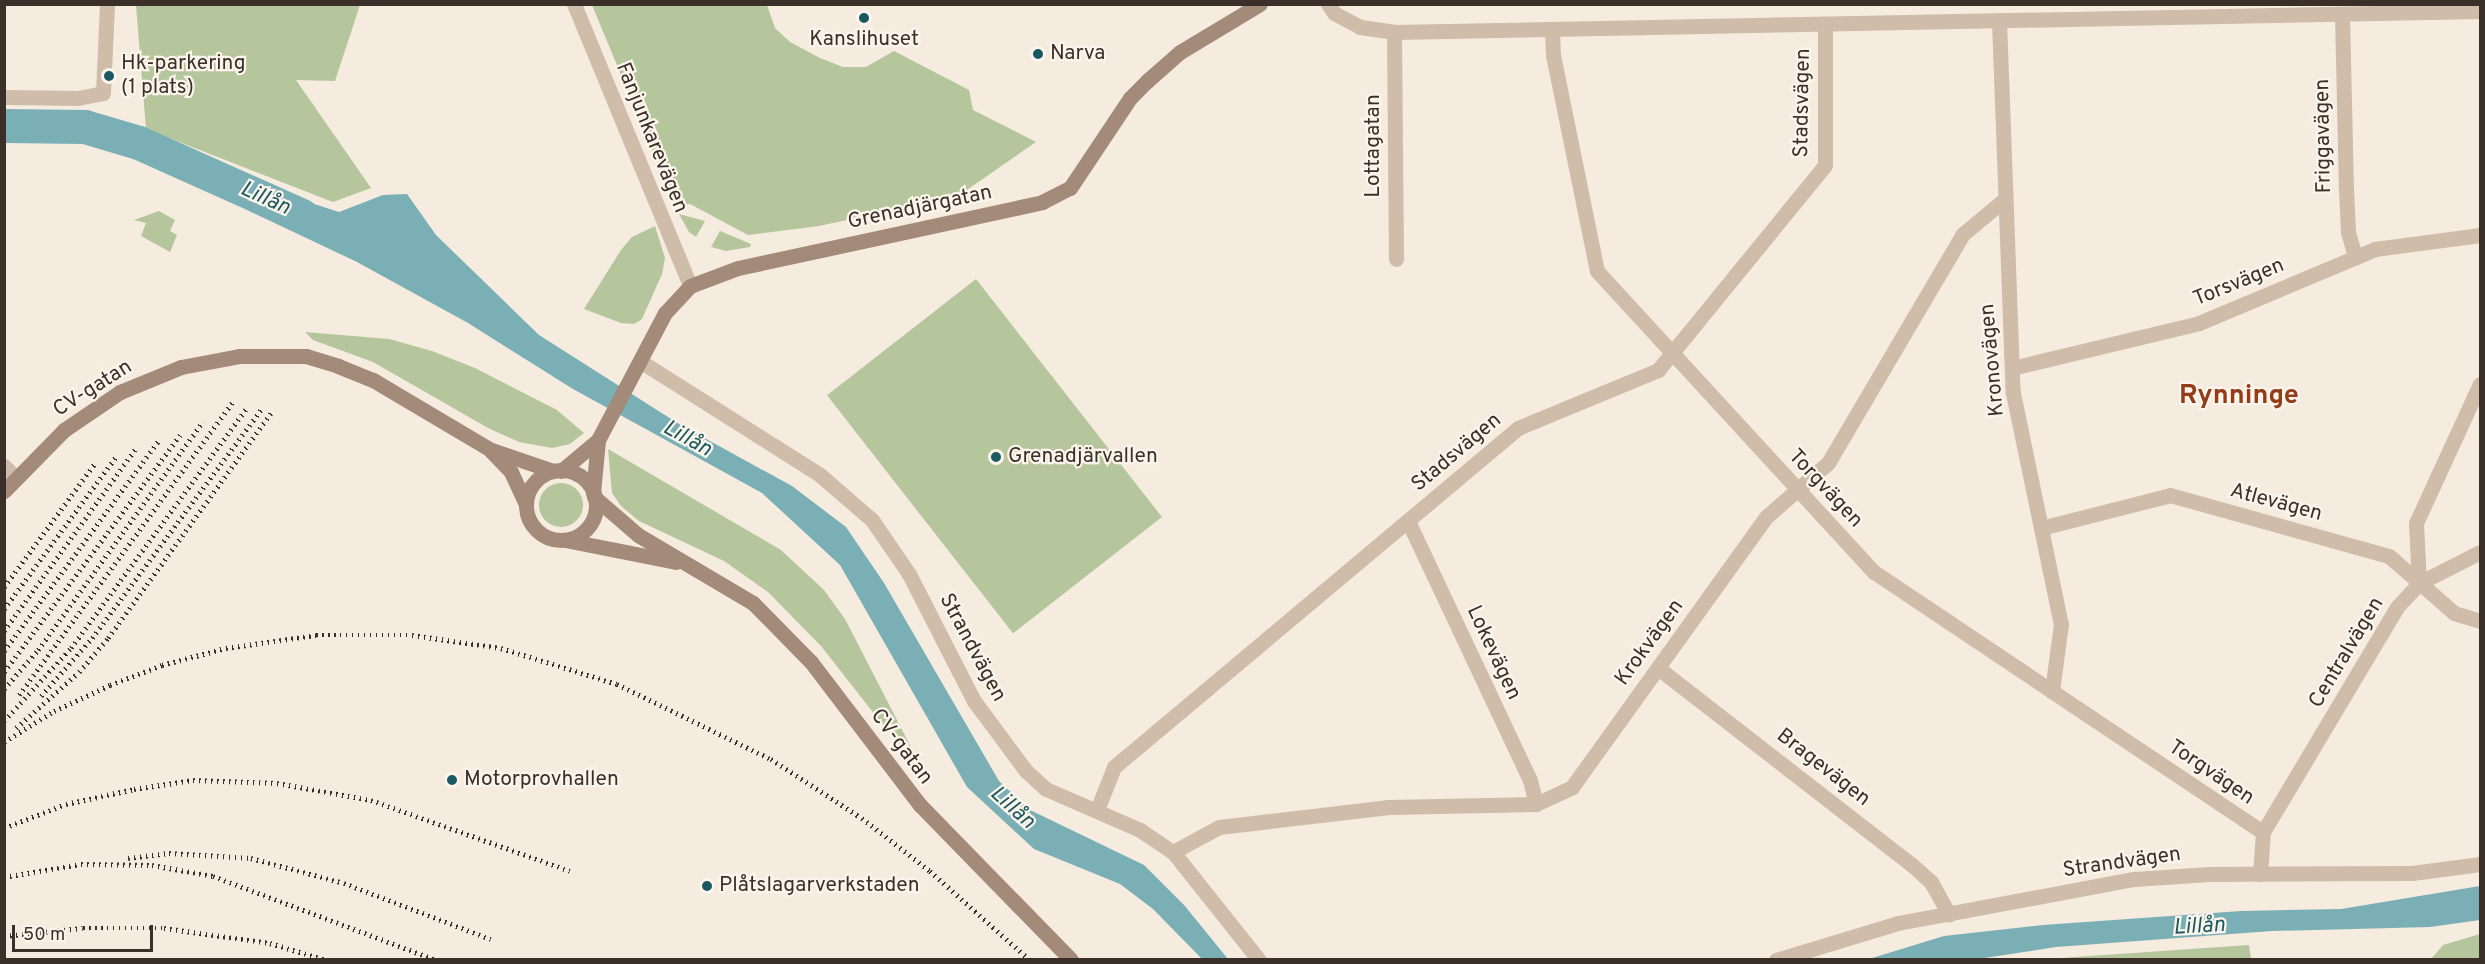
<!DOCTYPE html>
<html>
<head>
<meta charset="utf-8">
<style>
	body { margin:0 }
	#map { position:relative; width:2485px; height:964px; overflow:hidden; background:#f5ebde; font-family:Overpass,sans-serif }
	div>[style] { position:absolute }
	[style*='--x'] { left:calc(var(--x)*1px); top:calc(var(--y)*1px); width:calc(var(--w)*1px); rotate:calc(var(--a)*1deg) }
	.green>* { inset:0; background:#b6c69c; transform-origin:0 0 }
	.round { border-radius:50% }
	.water>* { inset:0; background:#7ab0b5 }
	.river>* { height:34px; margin:-17px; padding:0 17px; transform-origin:17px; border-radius:17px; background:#7ab0b5 }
	.street>* { height:15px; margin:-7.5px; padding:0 7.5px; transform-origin:7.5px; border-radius:7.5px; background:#cfbca9 }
	.secondary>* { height:15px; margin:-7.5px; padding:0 7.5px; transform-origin:7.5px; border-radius:7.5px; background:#a38a79 }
	.secondary>.ring { margin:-7.5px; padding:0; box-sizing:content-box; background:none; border:15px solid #a38a79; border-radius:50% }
	.rail>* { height:4.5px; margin-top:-2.25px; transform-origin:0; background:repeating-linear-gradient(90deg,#3b3029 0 1.5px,transparent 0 6px) }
	.dots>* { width:16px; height:16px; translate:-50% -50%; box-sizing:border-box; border:3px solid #fcf5ec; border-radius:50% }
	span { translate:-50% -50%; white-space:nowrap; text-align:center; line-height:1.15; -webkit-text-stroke:4.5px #fcf5ec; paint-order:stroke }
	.poi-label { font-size:21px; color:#3b3029 }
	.left { translate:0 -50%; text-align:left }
	.street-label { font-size:21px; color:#3b3029 }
	.water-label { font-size:22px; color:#1a5961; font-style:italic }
	.district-label { font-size:27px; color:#923c1a; font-weight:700 }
	.frame { position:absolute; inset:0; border:6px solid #3b3029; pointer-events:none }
	.scale { position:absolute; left:12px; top:925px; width:141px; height:27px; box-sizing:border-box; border:3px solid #3b3029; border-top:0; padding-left:8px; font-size:18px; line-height:21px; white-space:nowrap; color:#3b3029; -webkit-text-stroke:4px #fcf5ec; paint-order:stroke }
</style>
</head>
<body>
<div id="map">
	<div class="green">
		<i style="clip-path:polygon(136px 5px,360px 5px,335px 81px,296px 80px,371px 188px,333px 202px,146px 129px)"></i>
		<i style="clip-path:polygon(592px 5px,767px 5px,775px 28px,790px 42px,820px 58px,843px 67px,866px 67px,894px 51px,969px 90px,973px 110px,1036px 142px,958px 196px,819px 226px,748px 235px,690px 204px,675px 205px)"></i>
		<i style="clip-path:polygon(159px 211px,175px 220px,170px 231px,177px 235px,170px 252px,141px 236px,146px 223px,134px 220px)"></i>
		<i style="clip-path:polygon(679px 214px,705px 221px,696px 237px,689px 232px)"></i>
		<i style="clip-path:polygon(655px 226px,665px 258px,662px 274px,642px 319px,634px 324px,621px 323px,584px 309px,621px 250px,632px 237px)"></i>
		<i style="clip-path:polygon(720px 231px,751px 244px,750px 247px,726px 251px,711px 247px)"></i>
		<i style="left:976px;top:279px;width:302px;height:189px;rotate:52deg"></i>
		<i style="clip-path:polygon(305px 332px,389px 339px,432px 351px,475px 368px,557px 410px,584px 433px,570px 444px,552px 448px,519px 442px,488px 428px,373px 362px,313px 340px)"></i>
		<i style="clip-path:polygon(608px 449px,781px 550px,824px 590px,845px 619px,914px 753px,908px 757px,821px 646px,768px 592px,724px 561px,639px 521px,621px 506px,612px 493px)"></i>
		<i class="round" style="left:539px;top:483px;width:44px;height:44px"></i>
		<i style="clip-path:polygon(2480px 934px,2480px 959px,2431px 959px,2443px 945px)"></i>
		<i style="clip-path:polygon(2249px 945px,2251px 959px,2054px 959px,2061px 958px)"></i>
	</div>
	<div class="water">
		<i style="clip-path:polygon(407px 194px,436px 235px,539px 335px,679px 424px,792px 486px,846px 527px,884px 583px,999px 781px,1030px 810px,1144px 865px,1184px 905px,1228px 959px,1202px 959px,1153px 909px,1120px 884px,1034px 849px,967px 787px,840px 565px,762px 493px,573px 389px,468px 323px,357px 262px,249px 211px,261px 196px,293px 204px,308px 202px,339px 212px,383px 195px)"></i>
		<i style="clip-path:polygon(2480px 886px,2480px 920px,2430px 927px,2272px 931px,2056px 947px,1978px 959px,1869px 959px,1944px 936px,2043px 925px,2241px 911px,2341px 909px)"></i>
	</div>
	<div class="river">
		<i style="--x:4;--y:126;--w:81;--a:0.7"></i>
		<i style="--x:85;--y:127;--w:56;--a:16.5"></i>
		<i style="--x:139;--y:143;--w:179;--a:24.1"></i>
	</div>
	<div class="street">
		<i style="--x:574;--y:4;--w:305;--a:67.6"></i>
		<i style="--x:1328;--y:4;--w:11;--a:56"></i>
		<i style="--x:1334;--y:13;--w:30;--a:28"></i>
		<i style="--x:1360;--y:27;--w:34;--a:8"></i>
		<i style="--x:1394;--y:32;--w:1086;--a:-1.11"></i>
		<i style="--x:2342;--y:14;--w:175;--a:88.7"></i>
		<i style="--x:2346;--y:189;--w:43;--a:87.3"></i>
		<i style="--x:2348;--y:232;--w:26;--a:74"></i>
		<i style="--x:1999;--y:20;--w:373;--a:87.9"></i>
		<i style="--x:2013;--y:393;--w:236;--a:78.3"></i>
		<i style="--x:2061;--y:624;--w:68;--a:97.7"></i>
		<i style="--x:1552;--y:29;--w:26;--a:88"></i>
		<i style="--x:1553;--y:55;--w:220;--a:78.5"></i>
		<i style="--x:1597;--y:271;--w:409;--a:47.4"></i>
		<i style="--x:1874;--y:572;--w:468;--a:33.8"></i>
		<i style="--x:1394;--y:32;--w:227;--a:89.5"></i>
		<i style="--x:4;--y:97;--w:74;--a:0.8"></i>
		<i style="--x:78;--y:98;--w:25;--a:-11"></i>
		<i style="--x:103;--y:93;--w:89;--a:-87.4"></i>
		<i style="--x:640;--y:361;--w:213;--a:32.3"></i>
		<i style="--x:820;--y:475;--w:69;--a:40.9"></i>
		<i style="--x:872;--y:520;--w:65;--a:55.6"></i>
		<i style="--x:909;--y:574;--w:143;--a:62.9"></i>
		<i style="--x:974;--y:701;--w:87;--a:53.4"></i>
		<i style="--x:1026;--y:771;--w:27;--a:42"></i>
		<i style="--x:1046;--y:789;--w:103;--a:23.6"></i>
		<i style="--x:1140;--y:830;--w:40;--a:34"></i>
		<i style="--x:1173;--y:852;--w:138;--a:51.5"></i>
		<i style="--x:2012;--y:368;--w:192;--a:-13.5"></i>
		<i style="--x:2199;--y:323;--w:191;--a:-22.8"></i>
		<i style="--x:2375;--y:249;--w:106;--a:-7.6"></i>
		<i style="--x:4;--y:466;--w:17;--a:45"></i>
		<i style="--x:1408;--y:521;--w:286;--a:64.8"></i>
		<i style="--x:1530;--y:780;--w:25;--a:76"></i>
		<i style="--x:2041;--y:528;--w:133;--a:-14.3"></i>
		<i style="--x:2170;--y:495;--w:227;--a:15.6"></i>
		<i style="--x:2389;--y:556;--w:86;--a:41.2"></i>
		<i style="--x:2454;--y:613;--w:27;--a:17"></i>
		<i style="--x:2419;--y:583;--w:68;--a:-26.9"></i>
		<i style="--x:1658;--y:668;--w:320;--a:37.8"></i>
		<i style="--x:1911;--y:864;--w:27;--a:42"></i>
		<i style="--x:1931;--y:882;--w:37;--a:61"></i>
		<i style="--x:1097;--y:810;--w:46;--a:-68.4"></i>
		<i style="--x:1114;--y:767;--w:527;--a:-40"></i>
		<i style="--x:1518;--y:428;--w:152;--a:-22.5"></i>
		<i style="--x:1658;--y:370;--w:264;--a:-50.8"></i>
		<i style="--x:1825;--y:165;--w:141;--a:-90"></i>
		<i style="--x:1173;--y:852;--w:52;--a:-28.5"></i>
		<i style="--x:1219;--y:827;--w:171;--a:-6.7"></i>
		<i style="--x:1389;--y:807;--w:147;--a:-1.2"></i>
		<i style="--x:1536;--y:804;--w:40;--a:-25"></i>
		<i style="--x:1572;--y:787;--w:332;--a:-54.3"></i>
		<i style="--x:1766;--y:517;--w:82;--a:-41.1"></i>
		<i style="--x:1828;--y:463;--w:266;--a:-59.5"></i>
		<i style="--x:1963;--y:234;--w:55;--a:-39.8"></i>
		<i style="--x:2260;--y:874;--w:42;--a:-85.9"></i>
		<i style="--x:2263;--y:832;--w:262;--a:-59.2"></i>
		<i style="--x:2397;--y:607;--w:33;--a:-47"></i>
		<i style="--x:2419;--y:583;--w:60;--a:-92.9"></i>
		<i style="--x:2416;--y:523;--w:153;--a:-65.3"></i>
		<i style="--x:1776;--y:960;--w:127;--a:-16.9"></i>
		<i style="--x:1898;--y:923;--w:240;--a:-10.6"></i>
		<i style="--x:2134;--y:879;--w:75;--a:-3.8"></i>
		<i style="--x:2209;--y:874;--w:203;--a:-0.3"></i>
		<i style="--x:2412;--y:873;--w:69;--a:-7.5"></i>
	</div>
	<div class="secondary">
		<i style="--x:491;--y:451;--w:29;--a:46"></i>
		<i style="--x:511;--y:472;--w:35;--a:65"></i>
		<i class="ring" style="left:526px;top:470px;width:55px;height:55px"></i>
		<i style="--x:561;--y:471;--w:48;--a:-40"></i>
		<i style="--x:598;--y:440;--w:144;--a:-62.2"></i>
		<i style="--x:665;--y:313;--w:37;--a:-47"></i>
		<i style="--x:690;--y:286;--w:51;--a:-20.6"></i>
		<i style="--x:738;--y:268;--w:311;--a:-12.2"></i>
		<i style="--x:1042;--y:202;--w:31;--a:-27"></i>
		<i style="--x:1070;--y:188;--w:108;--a:-56.3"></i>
		<i style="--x:1130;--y:98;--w:24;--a:-45"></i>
		<i style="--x:1147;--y:81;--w:44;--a:-41.3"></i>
		<i style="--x:1180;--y:52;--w:93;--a:-31"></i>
		<i style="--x:4;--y:491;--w:86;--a:-45.5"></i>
		<i style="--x:64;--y:430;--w:68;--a:-34.2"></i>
		<i style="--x:120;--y:392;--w:66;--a:-22.3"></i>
		<i style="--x:181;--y:367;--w:59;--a:-10.7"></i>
		<i style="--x:239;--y:356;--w:67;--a:0"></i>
		<i style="--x:306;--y:356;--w:34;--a:17"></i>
		<i style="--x:338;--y:366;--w:38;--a:22"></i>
		<i style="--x:373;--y:380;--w:135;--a:30.7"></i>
		<i style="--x:489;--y:449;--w:68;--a:19"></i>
		<i style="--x:593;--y:493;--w:53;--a:-84.6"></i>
		<i style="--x:594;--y:497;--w:58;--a:40.8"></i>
		<i style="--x:638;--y:535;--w:134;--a:30.6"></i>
		<i style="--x:753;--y:603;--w:83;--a:45.5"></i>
		<i style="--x:811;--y:662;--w:180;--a:52.7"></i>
		<i style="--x:920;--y:805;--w:216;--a:45.7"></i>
		<i style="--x:565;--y:540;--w:113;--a:11.2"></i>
	</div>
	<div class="rail">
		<i style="--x:4;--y:587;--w:154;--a:-53.7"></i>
		<i style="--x:4;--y:609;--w:191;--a:-53.7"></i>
		<i style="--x:4;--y:631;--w:226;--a:-54.2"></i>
		<i style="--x:4;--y:651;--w:262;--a:-53.7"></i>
		<i style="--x:4;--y:672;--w:295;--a:-53.4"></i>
		<i style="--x:4;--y:689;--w:52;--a:-48.9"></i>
		<i style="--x:38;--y:650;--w:282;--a:-54.2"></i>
		<i style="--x:19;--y:695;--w:363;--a:-53.9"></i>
		<i style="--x:41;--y:696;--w:77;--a:-48.7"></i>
		<i style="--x:92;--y:638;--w:284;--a:-53.5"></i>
		<i style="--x:4;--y:721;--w:99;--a:-47.5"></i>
		<i style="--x:71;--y:648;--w:296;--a:-53.8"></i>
		<i style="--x:16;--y:728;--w:84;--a:-41.6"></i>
		<i style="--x:79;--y:672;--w:45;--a:-49.5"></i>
		<i style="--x:108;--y:638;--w:278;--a:-54.1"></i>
		<i style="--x:4;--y:742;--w:59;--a:-31.8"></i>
		<i style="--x:54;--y:711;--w:62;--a:-24.9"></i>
		<i style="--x:110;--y:685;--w:56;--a:-21"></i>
		<i style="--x:162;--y:665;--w:66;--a:-14.9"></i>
		<i style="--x:226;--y:648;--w:91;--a:-8.2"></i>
		<i style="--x:316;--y:635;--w:96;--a:0"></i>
		<i style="--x:412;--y:635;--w:90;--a:8.3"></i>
		<i style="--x:501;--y:648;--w:121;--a:17.2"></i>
		<i style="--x:617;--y:684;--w:171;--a:26"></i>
		<i style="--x:771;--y:759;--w:108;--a:33"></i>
		<i style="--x:862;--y:818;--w:86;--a:37.9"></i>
		<i style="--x:930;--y:871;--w:134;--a:41.7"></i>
		<i style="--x:4;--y:828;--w:66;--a:-21.2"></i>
		<i style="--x:66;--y:804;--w:70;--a:-12.4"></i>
		<i style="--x:134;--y:789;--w:60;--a:-8.7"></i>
		<i style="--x:193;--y:780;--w:84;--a:2"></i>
		<i style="--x:277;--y:783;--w:96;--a:10.3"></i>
		<i style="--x:371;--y:800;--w:211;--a:19.6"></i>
		<i style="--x:128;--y:858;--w:41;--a:-7"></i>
		<i style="--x:169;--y:853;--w:82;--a:3.5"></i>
		<i style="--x:251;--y:858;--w:96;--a:15"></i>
		<i style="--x:344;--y:883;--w:157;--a:20.9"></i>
		<i style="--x:4;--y:877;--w:78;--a:-9.6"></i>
		<i style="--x:81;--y:864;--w:71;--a:0.8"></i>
		<i style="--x:152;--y:865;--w:62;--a:10.2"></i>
		<i style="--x:213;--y:876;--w:239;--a:20.6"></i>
		<i style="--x:4;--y:936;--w:79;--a:-5.8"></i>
		<i style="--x:83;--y:928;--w:81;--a:0"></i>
		<i style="--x:164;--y:928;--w:107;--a:8.1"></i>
		<i style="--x:270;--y:943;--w:59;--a:16.9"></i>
	</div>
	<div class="dots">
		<i style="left:864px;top:18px;background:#1a5961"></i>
		<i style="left:1038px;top:54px;background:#1a5961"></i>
		<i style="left:109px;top:76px;background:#1a5961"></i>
		<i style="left:996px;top:457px;background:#1a5961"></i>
		<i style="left:452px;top:780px;background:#1a5961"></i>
		<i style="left:707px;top:886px;background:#1a5961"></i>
	</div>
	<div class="poi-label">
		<span style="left:864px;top:40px">Kanslihuset</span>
		<span class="left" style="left:1050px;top:54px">Narva</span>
		<span class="left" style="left:121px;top:76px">Hk-parkering<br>(1 plats)</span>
		<span class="left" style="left:1008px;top:457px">Grenadjärvallen</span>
		<span class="left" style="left:464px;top:780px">Motorprovhallen</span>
		<span class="left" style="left:719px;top:886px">Plåtslagarverkstaden</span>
	</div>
	<div class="street-label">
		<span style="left:1803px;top:103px;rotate:-89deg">Stadsvägen</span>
		<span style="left:2324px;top:136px;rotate:-91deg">Friggavägen</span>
		<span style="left:651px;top:138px;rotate:68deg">Fanjunkarevägen</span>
		<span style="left:1374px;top:146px;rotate:-90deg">Lottagatan</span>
		<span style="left:920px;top:208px;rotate:-12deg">Grenadjärgatan</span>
		<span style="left:2239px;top:283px;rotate:-22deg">Torsvägen</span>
		<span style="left:1993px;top:360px;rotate:-95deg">Kronovägen</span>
		<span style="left:93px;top:389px;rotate:-32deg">CV-gatan</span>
		<span style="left:1457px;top:453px;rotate:-40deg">Stadsvägen</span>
		<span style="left:1825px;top:489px;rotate:47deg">Torgvägen</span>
		<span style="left:2276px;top:503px;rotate:15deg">Atlevägen</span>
		<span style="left:1650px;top:643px;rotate:-54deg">Krokvägen</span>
		<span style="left:972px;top:648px;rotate:62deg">Strandvägen</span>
		<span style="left:1493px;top:653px;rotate:65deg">Lokevägen</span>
		<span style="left:2347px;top:653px;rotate:-59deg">Centralvägen</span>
		<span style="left:901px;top:747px;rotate:53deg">CV-gatan</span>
		<span style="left:1823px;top:768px;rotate:38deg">Bragevägen</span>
		<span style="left:2211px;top:773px;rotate:34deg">Torgvägen</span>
		<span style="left:2122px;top:863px;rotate:-8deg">Strandvägen</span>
	</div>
	<div class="water-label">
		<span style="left:265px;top:199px;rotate:24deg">Lillån</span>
		<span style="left:687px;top:439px;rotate:29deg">Lillån</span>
		<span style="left:1012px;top:808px;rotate:42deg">Lillån</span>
		<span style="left:2199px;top:927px;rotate:-3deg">Lillån</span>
	</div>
	<div class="district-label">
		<span style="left:2239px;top:397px">Rynninge</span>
	</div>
	<div class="frame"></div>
	<div class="scale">50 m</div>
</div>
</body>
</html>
